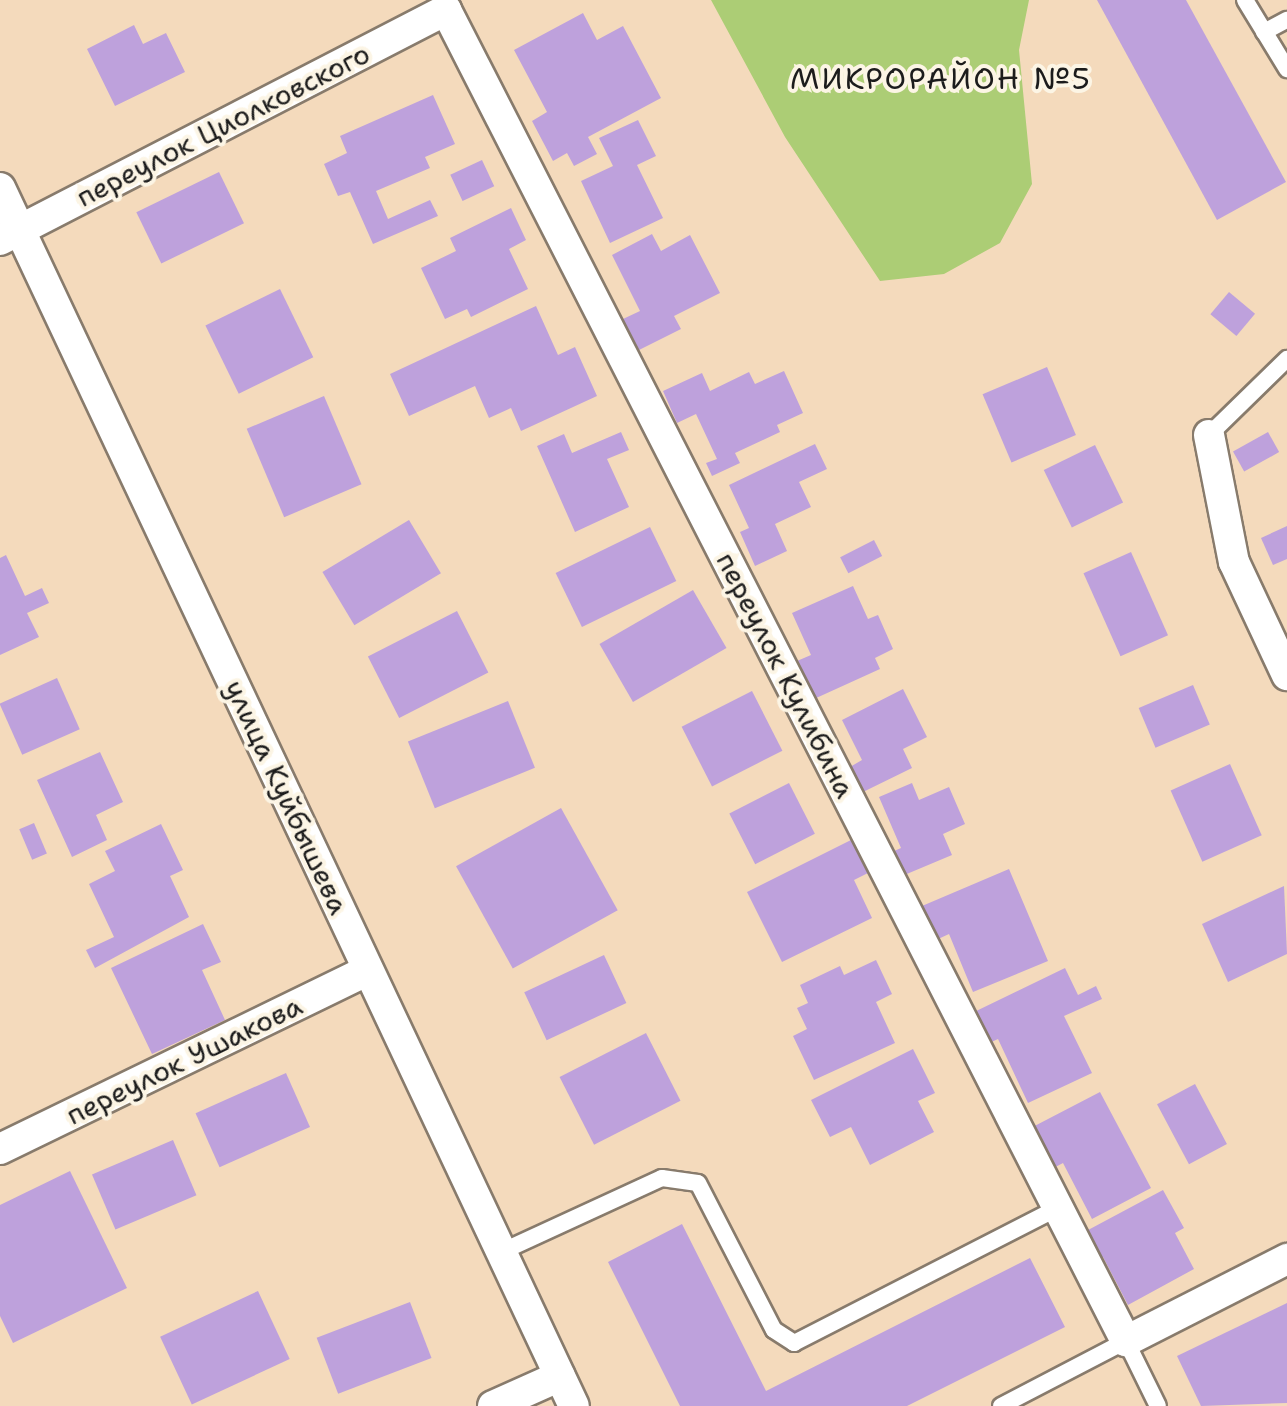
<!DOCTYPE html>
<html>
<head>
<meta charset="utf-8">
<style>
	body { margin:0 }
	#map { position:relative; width:1287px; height:1406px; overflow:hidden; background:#f4dabc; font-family:"Shantell Sans",sans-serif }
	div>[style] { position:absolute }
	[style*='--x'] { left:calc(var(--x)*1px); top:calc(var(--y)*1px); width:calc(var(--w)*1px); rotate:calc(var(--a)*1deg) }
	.green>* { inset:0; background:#accd75 }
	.building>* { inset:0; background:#bea1dc; transform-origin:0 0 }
	.roads { filter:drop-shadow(2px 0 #887b6c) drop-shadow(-2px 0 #887b6c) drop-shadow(0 2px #887b6c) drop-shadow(0 -2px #887b6c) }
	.lane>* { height:16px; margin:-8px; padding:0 8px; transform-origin:8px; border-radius:8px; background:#fff }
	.street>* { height:30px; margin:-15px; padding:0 15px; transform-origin:15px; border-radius:15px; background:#fff }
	span { translate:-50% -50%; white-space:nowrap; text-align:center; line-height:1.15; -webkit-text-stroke:8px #fcf5e5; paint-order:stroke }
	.street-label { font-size:28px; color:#1c1c1c }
	.neighbourhood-label { font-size:30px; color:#1c1c1c; letter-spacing:2px }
</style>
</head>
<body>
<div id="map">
	<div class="green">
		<i style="clip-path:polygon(711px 0,1029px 0,1019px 50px,1032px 184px,1000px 243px,944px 274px,880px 281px,785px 137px)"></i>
	</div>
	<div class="building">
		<i style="clip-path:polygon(1097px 0,1186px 0,1286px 182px,1217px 220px)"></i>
		<i style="clip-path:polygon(583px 13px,597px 40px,623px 26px,661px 98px,588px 137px,597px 154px,574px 166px,567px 153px,553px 161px,532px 121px,547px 112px,514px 50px)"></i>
		<i style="clip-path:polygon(134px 25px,143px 44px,166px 33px,185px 72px,115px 106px,87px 49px)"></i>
		<i style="clip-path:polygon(433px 95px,455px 144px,425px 157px,430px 168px,376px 191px,388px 219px,430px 200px,438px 216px,373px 244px,350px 192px,338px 196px,324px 164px,347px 153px,340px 136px)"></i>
		<i style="clip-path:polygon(638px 120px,656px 156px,637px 165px,663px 218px,610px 243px,581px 181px,613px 166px,599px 138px)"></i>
		<i style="left:482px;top:160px;width:29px;height:35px;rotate:65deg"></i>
		<i style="left:219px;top:172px;width:57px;height:92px;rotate:64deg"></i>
		<i style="clip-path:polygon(511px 208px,526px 240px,509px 249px,528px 289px,471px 317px,467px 309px,445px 319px,421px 268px,456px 251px,450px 238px)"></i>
		<i style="clip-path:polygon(652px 234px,661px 251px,690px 235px,720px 293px,674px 316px,681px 329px,639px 350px,623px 319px,640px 311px,612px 255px)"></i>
		<i style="left:280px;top:289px;width:76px;height:83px;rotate:64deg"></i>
		<i style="left:1229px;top:292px;width:34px;height:29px;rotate:40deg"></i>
		<i style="clip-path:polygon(536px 306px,558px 355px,575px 347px,597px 396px,521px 431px,511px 408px,489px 418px,475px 386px,409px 416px,390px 374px)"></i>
		<i style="left:1047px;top:367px;width:74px;height:70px;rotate:67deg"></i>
		<i style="clip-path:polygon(784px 371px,803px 413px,777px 425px,780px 432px,735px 453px,740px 463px,712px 476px,706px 463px,717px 459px,696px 414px,677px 423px,663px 391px,702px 373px,710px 391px,749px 372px,755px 384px)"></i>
		<i style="left:324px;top:396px;width:96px;height:84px;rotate:67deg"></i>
		<i style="clip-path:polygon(621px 432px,629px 450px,607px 459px,629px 507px,575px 532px,537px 446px,564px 434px,572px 453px)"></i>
		<i style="left:1268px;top:432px;width:23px;height:40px;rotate:61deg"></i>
		<i style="clip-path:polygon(815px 444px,827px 469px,799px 482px,811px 507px,775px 524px,787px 551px,755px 566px,740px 532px,749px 528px,729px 485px)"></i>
		<i style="left:1095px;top:445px;width:64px;height:57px;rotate:64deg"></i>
		<i style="left:409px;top:520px;width:62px;height:101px;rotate:59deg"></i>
		<i style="clip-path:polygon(1287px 526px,1287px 559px,1273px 565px,1261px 538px)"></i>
		<i style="left:650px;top:527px;width:60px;height:105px;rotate:64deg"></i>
		<i style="left:874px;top:540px;width:18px;height:38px;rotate:63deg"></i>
		<i style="left:1131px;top:552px;width:91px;height:52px;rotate:66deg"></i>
		<i style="clip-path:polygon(6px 555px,25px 596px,42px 588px,49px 603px,27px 613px,39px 637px,0 655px,0 558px)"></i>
		<i style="clip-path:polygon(853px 586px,868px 619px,878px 615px,893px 649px,875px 658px,880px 669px,814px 699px,797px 661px,811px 655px,792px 613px)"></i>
		<i style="left:693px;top:590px;width:67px;height:108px;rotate:60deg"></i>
		<i style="left:457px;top:611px;width:69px;height:100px;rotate:63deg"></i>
		<i style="left:57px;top:678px;width:56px;height:63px;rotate:66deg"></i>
		<i style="left:1193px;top:685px;width:43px;height:59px;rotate:67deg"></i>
		<i style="clip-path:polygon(903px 689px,927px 737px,903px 749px,912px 768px,863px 792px,850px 767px,862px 760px,842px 720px)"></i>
		<i style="left:752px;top:691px;width:67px;height:79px;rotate:63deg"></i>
		<i style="left:508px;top:701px;width:72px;height:108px;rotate:68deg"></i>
		<i style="clip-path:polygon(100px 752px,123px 802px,96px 815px,107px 840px,72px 857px,37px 780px)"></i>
		<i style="left:1230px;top:764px;width:78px;height:65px;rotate:66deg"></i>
		<i style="left:789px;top:783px;width:57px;height:67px;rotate:63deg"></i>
		<i style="clip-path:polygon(912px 783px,919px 800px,949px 787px,965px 824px,943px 834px,952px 855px,902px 876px,892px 852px,901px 848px,879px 797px)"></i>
		<i style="left:561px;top:808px;width:117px;height:120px;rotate:61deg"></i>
		<i style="left:34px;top:823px;width:33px;height:16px;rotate:67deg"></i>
		<i style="clip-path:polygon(161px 824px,183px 870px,170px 876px,189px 917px,95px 968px,86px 950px,114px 937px,89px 884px,115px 871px,105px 851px)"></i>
		<i style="clip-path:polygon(853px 839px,870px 872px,854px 880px,872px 918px,782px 962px,747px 892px)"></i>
		<i style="clip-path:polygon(1009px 869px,1048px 961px,973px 992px,949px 934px,936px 940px,922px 906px)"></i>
		<i style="clip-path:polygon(1284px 886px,1287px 954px,1228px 982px,1202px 924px)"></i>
		<i style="clip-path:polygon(203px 924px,221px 962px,202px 970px,225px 1020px,152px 1054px,111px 968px)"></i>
		<i style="left:604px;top:955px;width:53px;height:88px;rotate:65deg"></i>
		<i style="clip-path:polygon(876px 960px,892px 994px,876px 1002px,895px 1043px,814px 1080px,793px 1036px,807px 1029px,797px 1008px,808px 1003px,800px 985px,840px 966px,844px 975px)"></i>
		<i style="clip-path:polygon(1065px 968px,1078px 995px,1096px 986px,1102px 999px,1064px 1016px,1092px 1073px,1028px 1103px,998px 1039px,985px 1045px,970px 1014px)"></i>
		<i style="left:646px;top:1033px;width:76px;height:97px;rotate:63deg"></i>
		<i style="clip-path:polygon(913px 1049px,935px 1093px,918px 1101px,934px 1132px,870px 1165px,851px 1127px,830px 1137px,811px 1100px)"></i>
		<i style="left:286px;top:1073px;width:59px;height:99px;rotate:66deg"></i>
		<i style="left:1195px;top:1084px;width:68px;height:43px;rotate:62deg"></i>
		<i style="clip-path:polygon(1100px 1092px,1151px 1188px,1092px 1219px,1063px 1163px,1044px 1173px,1023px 1132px)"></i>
		<i style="left:173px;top:1140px;width:60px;height:88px;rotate:67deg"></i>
		<i style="clip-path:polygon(70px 1171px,127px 1288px,13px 1343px,0 1316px,0 1205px)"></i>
		<i style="clip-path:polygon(1163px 1190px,1184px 1228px,1175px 1233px,1194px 1269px,1128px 1305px,1103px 1257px,1089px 1264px,1075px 1237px)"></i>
		<i style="clip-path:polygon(682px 1224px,766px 1391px,1030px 1258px,1065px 1327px,907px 1406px,680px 1406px,608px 1262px)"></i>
		<i style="left:258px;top:1291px;width:75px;height:108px;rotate:65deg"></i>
		<i style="left:410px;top:1302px;width:60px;height:100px;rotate:69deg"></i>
		<i style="clip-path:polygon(1287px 1303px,1287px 1403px,1201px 1406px,1177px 1356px)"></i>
	</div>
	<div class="roads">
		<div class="lane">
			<i style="--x:1245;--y:0;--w:81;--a:58.7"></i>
			<i style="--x:1264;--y:32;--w:26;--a:-28"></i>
			<i style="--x:1209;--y:435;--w:109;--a:-44.3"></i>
			<i style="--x:501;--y:1252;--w:177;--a:-24.7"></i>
			<i style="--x:662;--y:1178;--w:36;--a:8"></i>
			<i style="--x:698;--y:1183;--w:165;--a:62.7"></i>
			<i style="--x:774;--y:1330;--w:24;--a:33"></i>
			<i style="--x:794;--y:1343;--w:297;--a:-27.1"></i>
			<i style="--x:1001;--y:1406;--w:141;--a:-27.5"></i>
			<i style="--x:1126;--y:1341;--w:72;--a:63.8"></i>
		</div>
		<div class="street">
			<i style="--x:0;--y:188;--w:1346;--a:64.77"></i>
			<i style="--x:0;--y:240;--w:502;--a:-27.28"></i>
			<i style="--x:446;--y:10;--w:1495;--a:62.94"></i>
			<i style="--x:1126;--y:1341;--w:181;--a:-27"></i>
			<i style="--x:1209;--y:435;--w:129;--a:78.9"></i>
			<i style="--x:1234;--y:562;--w:125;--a:64.9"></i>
			<i style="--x:0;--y:1149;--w:409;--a:-25.9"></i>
			<i style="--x:493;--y:1406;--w:73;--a:-24.1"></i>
		</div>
	</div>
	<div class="street-label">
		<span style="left:223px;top:125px;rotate:-27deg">переулок Циолковского</span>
		<span style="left:786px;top:675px;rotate:63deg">переулок Кулибина</span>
		<span style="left:287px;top:797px;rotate:65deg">улица Куйбышева</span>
		<span style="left:184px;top:1060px;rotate:-26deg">переулок Ушакова</span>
	</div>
	<div class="neighbourhood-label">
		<span style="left:941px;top:79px">МИКРОРАЙОН №5</span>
	</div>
</div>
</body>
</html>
